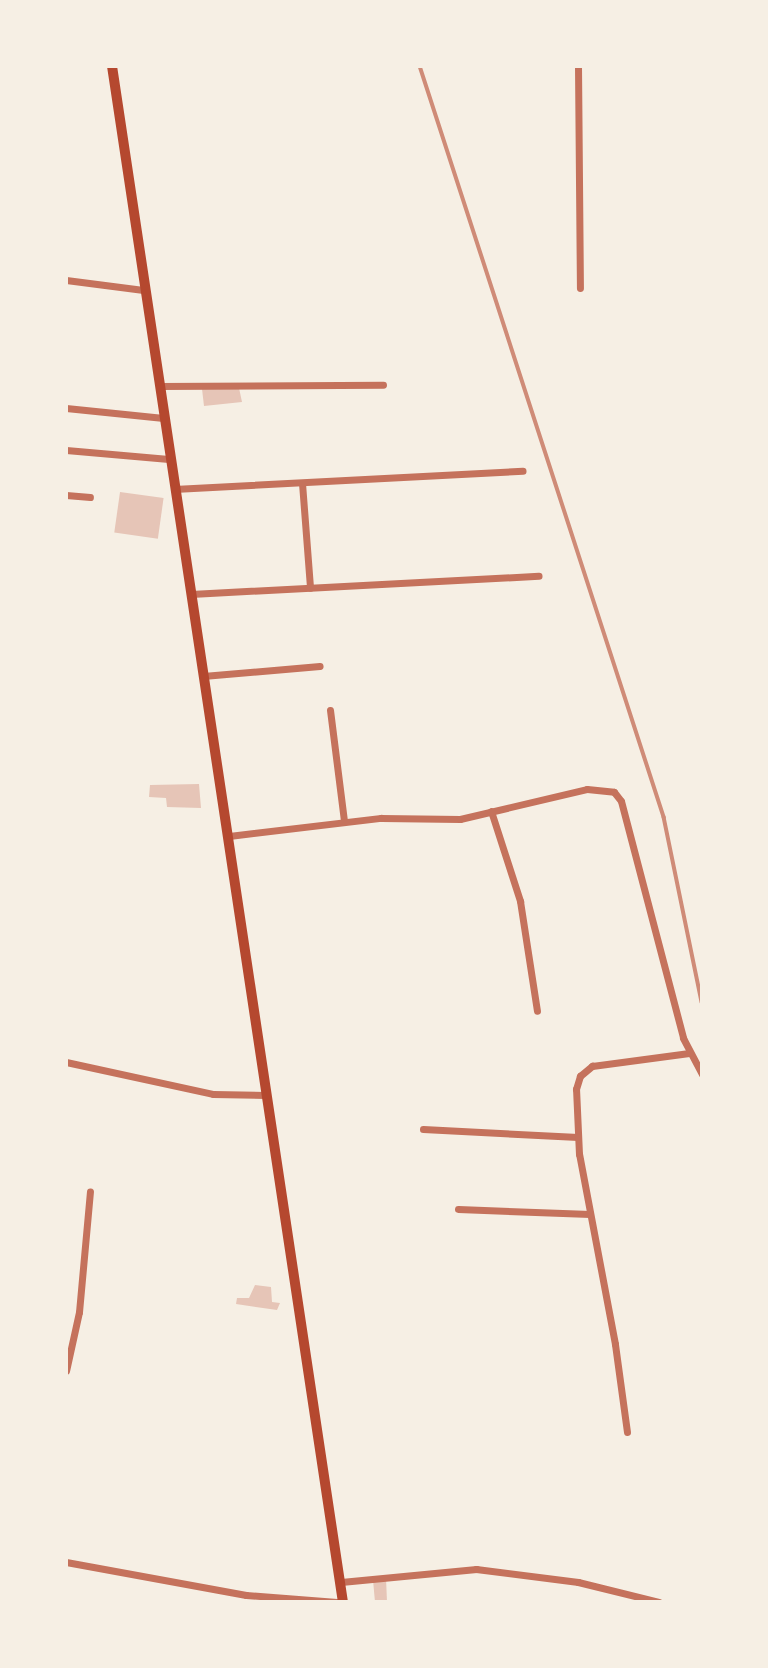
<!DOCTYPE html>
<html>
<head>
<meta charset="utf-8">
<style>
	body { margin:0 }
	#map { position:relative; width:768px; height:1668px; overflow:hidden; background:#f6efe4; font-family:Roboto,sans-serif }
	div>[style] { position:absolute }
	[style*='--x'] { left:calc(var(--x)*1px); top:calc(var(--y)*1px); width:calc(var(--w)*1px); rotate:calc(var(--a)*1deg) }
	.building>* { inset:0; background:#e6c5b7; transform-origin:0 0 }
	.minor>* { height:7px; margin:-3.5px; padding:0 3.5px; transform-origin:3.5px; border-radius:3.5px; background:#c5725c }
	.secondary>* { height:10px; margin:-5px; padding:0 5px; transform-origin:5px; border-radius:5px; background:#b5482f }
	.rail>* { height:3.5px; margin:-1.75px; padding:0 1.75px; transform-origin:1.75px; border-radius:1.75px; background:#cf8b77 }
	span { translate:-50% -50%; white-space:nowrap; text-align:center; line-height:1.15; -webkit-text-stroke:6px #f6efe4; paint-order:stroke }
	.frame { position:absolute; inset:0; border:68px solid #f6efe4; pointer-events:none }
</style>
</head>
<body>
<div id="map">
	<div class="building">
		<i style="clip-path:polygon(239px 388px,242px 402px,204px 406px,202px 389px)"></i>
		<i style="left:120px;top:492px;width:44px;height:41px;rotate:8deg"></i>
		<i style="clip-path:polygon(199px 784px,201px 808px,167px 807px,166px 798px,149px 797px,150px 785px)"></i>
		<i style="clip-path:polygon(255px 1285px,271px 1287px,272px 1302px,280px 1303px,277px 1310px,236px 1304px,237px 1298px,249px 1298px)"></i>
		<i style="clip-path:polygon(386px 1578px,387px 1602px,375px 1602px,373px 1580px)"></i>
	</div>
	<div class="minor">
		<i style="--x:578;--y:66;--w:222;--a:89.5"></i>
		<i style="--x:66;--y:280;--w:78;--a:7.4"></i>
		<i style="--x:160;--y:386;--w:223;--a:-0.3"></i>
		<i style="--x:66;--y:408;--w:98;--a:5.9"></i>
		<i style="--x:66;--y:450;--w:103;--a:5"></i>
		<i style="--x:302;--y:483;--w:105;--a:85.6"></i>
		<i style="--x:174;--y:489;--w:349;--a:-3"></i>
		<i style="--x:66;--y:495;--w:24;--a:5"></i>
		<i style="--x:191;--y:594;--w:348;--a:-3"></i>
		<i style="--x:203;--y:676;--w:117;--a:-4.9"></i>
		<i style="--x:330;--y:710;--w:112;--a:82.8"></i>
		<i style="--x:491;--y:811;--w:95;--a:72.1"></i>
		<i style="--x:520;--y:901;--w:111;--a:81.2"></i>
		<i style="--x:229;--y:836;--w:153;--a:-6.8"></i>
		<i style="--x:381;--y:818;--w:79;--a:0.7"></i>
		<i style="--x:460;--y:819;--w:130;--a:-13.3"></i>
		<i style="--x:587;--y:789;--w:27;--a:6"></i>
		<i style="--x:614;--y:792;--w:11;--a:52"></i>
		<i style="--x:621;--y:801;--w:245;--a:75.3"></i>
		<i style="--x:683;--y:1038;--w:41;--a:62.2"></i>
		<i style="--x:66;--y:1062;--w:150;--a:12.3"></i>
		<i style="--x:213;--y:1094;--w:53;--a:1.1"></i>
		<i style="--x:423;--y:1129;--w:155;--a:3"></i>
		<i style="--x:458;--y:1209;--w:132;--a:2.2"></i>
		<i style="--x:66;--y:1371;--w:60;--a:-77.6"></i>
		<i style="--x:79;--y:1312;--w:121;--a:-84.8"></i>
		<i style="--x:627;--y:1432;--w:89;--a:-97.8"></i>
		<i style="--x:615;--y:1344;--w:193;--a:-100.7"></i>
		<i style="--x:579;--y:1154;--w:65;--a:-92.6"></i>
		<i style="--x:576;--y:1089;--w:14;--a:-73"></i>
		<i style="--x:580;--y:1076;--w:16;--a:-40"></i>
		<i style="--x:592;--y:1066;--w:98;--a:-7.6"></i>
		<i style="--x:66;--y:1562;--w:183;--a:10.4"></i>
		<i style="--x:246;--y:1595;--w:91;--a:4.4"></i>
		<i style="--x:341;--y:1582;--w:136;--a:-5.5"></i>
		<i style="--x:476;--y:1569;--w:103;--a:7.3"></i>
		<i style="--x:578;--y:1582;--w:83;--a:13.9"></i>
	</div>
	<div class="secondary">
		<i style="--x:112;--y:66;--w:1553;--a:81.45"></i>
	</div>
	<div class="rail">
		<i style="--x:420;--y:66;--w:790;--a:72"></i>
		<i style="--x:664;--y:817;--w:189;--a:78.4"></i>
	</div>
	<div class="frame"></div>
</div>
</body>
</html>
